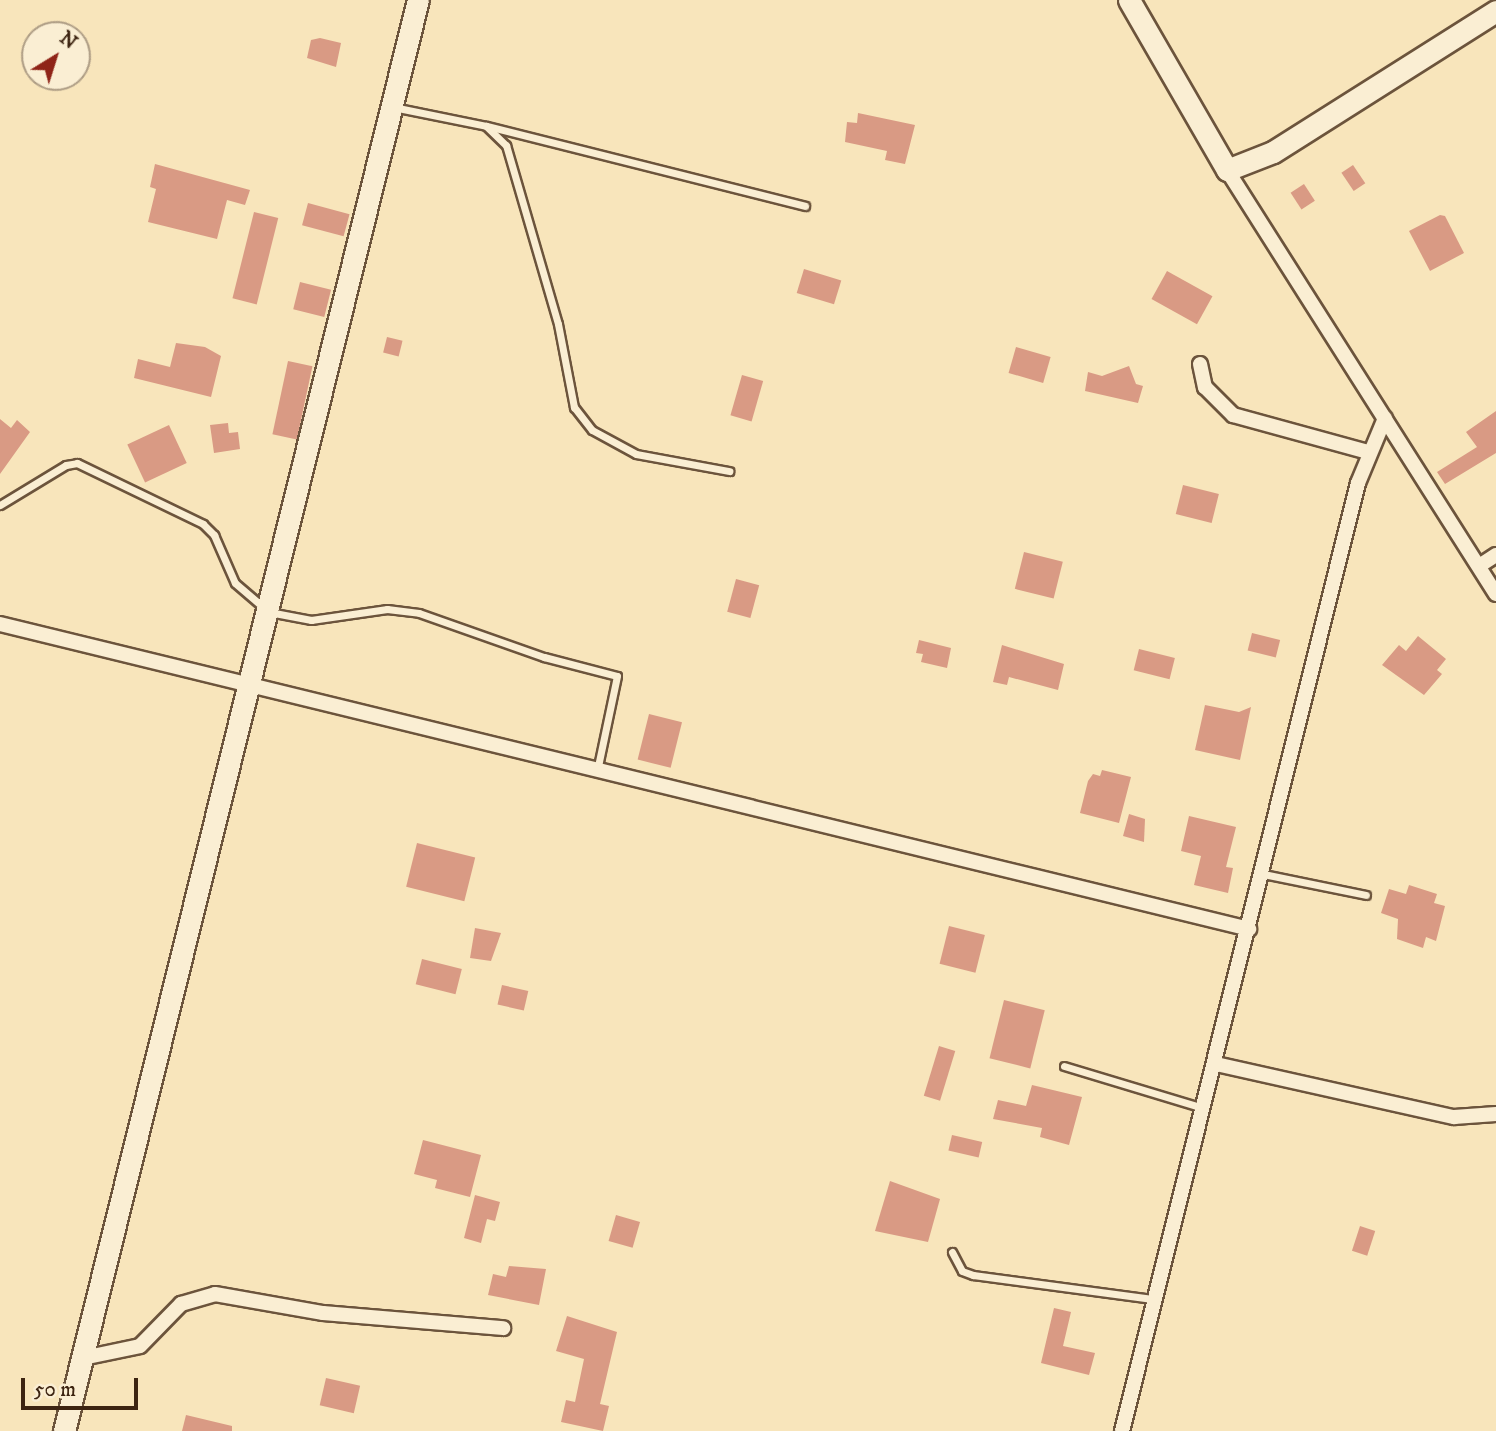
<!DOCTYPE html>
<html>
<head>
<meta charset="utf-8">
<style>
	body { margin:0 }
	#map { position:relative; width:1496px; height:1431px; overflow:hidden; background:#f8e5bb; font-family:"IM FELL DW Pica",serif }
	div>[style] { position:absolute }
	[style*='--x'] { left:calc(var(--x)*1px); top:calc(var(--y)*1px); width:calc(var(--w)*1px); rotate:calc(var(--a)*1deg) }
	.building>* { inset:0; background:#d99a84; transform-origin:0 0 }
	.roads { filter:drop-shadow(2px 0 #6c543c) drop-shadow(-2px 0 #6c543c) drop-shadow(0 2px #6c543c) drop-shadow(0 -2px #6c543c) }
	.lane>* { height:7px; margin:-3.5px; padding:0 3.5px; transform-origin:3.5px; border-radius:3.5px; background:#faeed3 }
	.street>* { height:14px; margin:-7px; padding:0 7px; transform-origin:7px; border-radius:7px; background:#faeed3 }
	.secondary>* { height:21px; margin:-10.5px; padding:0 10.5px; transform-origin:10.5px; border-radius:10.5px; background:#faeed3 }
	span { translate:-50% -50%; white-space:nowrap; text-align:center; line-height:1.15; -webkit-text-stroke:6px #faeed3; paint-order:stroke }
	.north { position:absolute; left:21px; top:21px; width:70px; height:70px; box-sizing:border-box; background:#faeed3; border:2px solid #ae9d85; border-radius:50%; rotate:38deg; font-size:19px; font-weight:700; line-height:28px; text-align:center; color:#3d2411 }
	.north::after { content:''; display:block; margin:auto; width:24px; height:32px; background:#8f2418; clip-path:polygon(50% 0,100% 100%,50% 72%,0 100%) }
	.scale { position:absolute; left:21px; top:1378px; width:117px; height:32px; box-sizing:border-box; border:4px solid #3d2411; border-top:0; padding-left:9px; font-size:21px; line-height:24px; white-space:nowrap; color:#3d2411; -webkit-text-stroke:5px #faeed3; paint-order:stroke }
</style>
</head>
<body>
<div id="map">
	<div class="building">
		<i style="clip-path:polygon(320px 38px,341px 43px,336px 67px,307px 58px,311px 40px)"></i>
		<i style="clip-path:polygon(858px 113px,915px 125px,905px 164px,885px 160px,887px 151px,845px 142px,847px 122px,857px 123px)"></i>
		<i style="clip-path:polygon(155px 164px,250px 190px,245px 205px,227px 200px,217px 239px,148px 222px,156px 189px,150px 187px)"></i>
		<i style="left:1353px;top:165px;width:22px;height:14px;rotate:56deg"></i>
		<i style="left:1304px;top:184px;width:20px;height:16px;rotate:57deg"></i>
		<i style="left:308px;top:203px;width:43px;height:23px;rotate:15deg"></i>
		<i style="left:254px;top:212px;width:25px;height:89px;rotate:14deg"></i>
		<i style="clip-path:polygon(1440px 215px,1445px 216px,1464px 253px,1430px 271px,1409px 231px)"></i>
		<i style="left:804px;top:269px;width:39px;height:25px;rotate:17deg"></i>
		<i style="left:1167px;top:271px;width:52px;height:32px;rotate:29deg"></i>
		<i style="left:300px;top:282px;width:32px;height:28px;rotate:14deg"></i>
		<i style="left:387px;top:337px;width:16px;height:16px;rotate:14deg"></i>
		<i style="clip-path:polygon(176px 343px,205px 347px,221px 356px,211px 397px,134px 378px,138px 359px,170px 367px)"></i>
		<i style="left:1016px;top:347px;width:36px;height:27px;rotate:16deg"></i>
		<i style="left:288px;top:361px;width:25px;height:75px;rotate:12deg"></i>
		<i style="clip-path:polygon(1129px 366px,1136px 384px,1143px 386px,1138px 403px,1085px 391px,1088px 372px,1102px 376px)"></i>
		<i style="left:742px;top:375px;width:22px;height:42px;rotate:16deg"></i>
		<i style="clip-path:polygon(1496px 411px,1496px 453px,1445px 484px,1437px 472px,1477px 447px,1466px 432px)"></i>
		<i style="clip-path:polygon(0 419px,11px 428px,17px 420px,30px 432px,0 474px)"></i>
		<i style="clip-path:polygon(228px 423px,229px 433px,238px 432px,240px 449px,214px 453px,210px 425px)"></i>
		<i style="left:169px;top:425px;width:42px;height:46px;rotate:65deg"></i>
		<i style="left:1183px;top:485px;width:37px;height:30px;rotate:14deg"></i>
		<i style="left:1024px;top:552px;width:40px;height:38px;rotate:14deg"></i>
		<i style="left:736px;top:579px;width:24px;height:34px;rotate:15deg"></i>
		<i style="left:1252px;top:633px;width:29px;height:18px;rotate:14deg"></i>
		<i style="clip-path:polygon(1418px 636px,1446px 659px,1437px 670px,1442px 674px,1424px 695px,1382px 665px,1399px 645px,1406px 651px)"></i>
		<i style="clip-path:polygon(919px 640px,951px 648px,947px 668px,921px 662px,923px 654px,916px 653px)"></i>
		<i style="clip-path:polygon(1002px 645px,1064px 664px,1058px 690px,1009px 677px,1007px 685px,993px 682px)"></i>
		<i style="left:1139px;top:649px;width:37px;height:22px;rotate:14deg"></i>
		<i style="clip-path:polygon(1205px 705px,1239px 712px,1251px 707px,1240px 760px,1195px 750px)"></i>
		<i style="left:649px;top:714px;width:34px;height:47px;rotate:14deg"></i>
		<i style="clip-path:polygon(1102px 770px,1131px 777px,1119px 823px,1080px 813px,1088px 781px,1093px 774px,1100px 776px)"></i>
		<i style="clip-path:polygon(1129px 814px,1145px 819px,1144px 842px,1123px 836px)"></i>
		<i style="clip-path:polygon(1189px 816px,1236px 827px,1226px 867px,1233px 868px,1228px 893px,1194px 885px,1201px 856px,1181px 851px)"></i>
		<i style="left:417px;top:843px;width:60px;height:45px;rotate:14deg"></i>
		<i style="clip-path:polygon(1409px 885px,1437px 894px,1434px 903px,1445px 906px,1436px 941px,1426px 937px,1423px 948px,1397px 939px,1398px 919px,1381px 913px,1389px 889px,1406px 894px)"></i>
		<i style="left:949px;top:926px;width:37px;height:39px;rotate:14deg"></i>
		<i style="clip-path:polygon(475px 928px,501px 933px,491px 961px,470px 958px)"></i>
		<i style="left:422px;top:959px;width:41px;height:26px;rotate:14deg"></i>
		<i style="left:502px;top:985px;width:27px;height:20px;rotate:13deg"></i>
		<i style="left:1004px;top:1000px;width:42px;height:60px;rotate:14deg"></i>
		<i style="left:939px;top:1046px;width:17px;height:52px;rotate:17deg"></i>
		<i style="clip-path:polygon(1032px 1085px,1082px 1097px,1069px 1145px,1040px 1137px,1042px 1128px,993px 1119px,998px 1100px,1026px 1106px)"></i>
		<i style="left:952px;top:1135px;width:31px;height:16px;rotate:13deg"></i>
		<i style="clip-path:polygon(423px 1140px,481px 1155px,470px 1197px,435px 1188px,437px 1180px,414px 1174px)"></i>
		<i style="clip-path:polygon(890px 1181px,940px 1199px,928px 1242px,875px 1231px)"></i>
		<i style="clip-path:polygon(475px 1195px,500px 1202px,495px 1221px,487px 1219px,481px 1243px,464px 1238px)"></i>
		<i style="left:616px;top:1215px;width:25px;height:27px;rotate:16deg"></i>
		<i style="left:1360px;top:1226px;width:16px;height:26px;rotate:18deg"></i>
		<i style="clip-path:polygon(509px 1266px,546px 1269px,539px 1305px,488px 1295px,493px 1274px,506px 1277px)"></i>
		<i style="clip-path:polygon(1054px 1308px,1071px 1312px,1063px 1346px,1095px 1353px,1089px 1375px,1041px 1363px)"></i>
		<i style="clip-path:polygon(567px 1316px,617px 1332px,600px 1404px,609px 1406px,603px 1431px,561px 1422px,566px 1400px,575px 1402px,584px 1359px,556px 1351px)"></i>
		<i style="left:326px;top:1378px;width:35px;height:28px;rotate:13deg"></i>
		<i style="clip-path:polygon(186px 1415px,232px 1426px,232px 1431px,182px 1431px)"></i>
	</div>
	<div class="roads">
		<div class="lane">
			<i style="--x:393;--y:107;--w:95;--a:11.5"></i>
			<i style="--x:486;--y:126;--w:28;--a:44"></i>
			<i style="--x:506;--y:145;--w:186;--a:73.8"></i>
			<i style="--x:558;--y:324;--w:85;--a:79.1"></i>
			<i style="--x:574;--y:407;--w:29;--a:52"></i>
			<i style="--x:592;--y:430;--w:50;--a:28.6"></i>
			<i style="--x:636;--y:454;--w:95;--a:10.4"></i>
			<i style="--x:487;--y:126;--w:328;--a:14.1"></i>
			<i style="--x:0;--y:505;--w:77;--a:-31.2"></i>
			<i style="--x:66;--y:465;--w:11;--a:-10"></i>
			<i style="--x:77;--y:463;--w:140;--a:25.8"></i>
			<i style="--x:203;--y:524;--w:16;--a:45"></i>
			<i style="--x:214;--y:535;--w:52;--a:66.4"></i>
			<i style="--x:235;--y:583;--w:45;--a:40.5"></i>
			<i style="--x:269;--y:612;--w:43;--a:10.8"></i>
			<i style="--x:311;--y:620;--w:77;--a:-8.2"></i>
			<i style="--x:387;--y:609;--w:32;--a:7"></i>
			<i style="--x:419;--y:613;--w:133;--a:19.4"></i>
			<i style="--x:544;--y:657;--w:75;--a:14.6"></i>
			<i style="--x:617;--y:676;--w:97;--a:101.9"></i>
			<i style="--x:1263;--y:874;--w:105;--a:11.5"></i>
			<i style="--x:1064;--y:1066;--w:145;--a:16.8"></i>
			<i style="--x:952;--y:1252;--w:21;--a:62"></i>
			<i style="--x:962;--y:1271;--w:12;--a:20"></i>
			<i style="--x:973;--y:1275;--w:183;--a:7.6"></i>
		</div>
		<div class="street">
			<i style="--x:1227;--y:170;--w:502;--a:57.61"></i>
			<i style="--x:1200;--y:364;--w:24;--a:78"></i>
			<i style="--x:1205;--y:387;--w:40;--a:45"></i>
			<i style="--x:1233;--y:415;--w:140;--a:15.3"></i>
			<i style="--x:1479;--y:566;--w:20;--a:-33"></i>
			<i style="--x:0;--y:624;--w:1286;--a:13.72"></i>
			<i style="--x:1216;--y:1064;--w:244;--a:12.6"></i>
			<i style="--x:1454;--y:1117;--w:42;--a:-4.1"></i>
			<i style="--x:83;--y:1358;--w:58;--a:-11.9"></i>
			<i style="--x:140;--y:1346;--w:59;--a:-45.7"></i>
			<i style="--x:181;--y:1304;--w:35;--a:-16"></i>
			<i style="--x:215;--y:1294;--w:110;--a:10"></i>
			<i style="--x:323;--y:1313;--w:181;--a:4.8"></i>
			<i style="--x:1122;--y:1431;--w:977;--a:-76.02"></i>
			<i style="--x:1358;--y:483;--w:70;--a:-67.4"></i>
		</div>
		<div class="secondary">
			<i style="--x:1129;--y:0;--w:196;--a:60"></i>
			<i style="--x:1227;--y:170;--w:49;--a:-21.4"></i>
			<i style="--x:1273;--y:152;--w:264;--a:-32.3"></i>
			<i style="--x:64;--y:1431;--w:1474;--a:-76.11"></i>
		</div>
	</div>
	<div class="north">N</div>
	<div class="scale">50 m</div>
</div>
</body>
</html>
